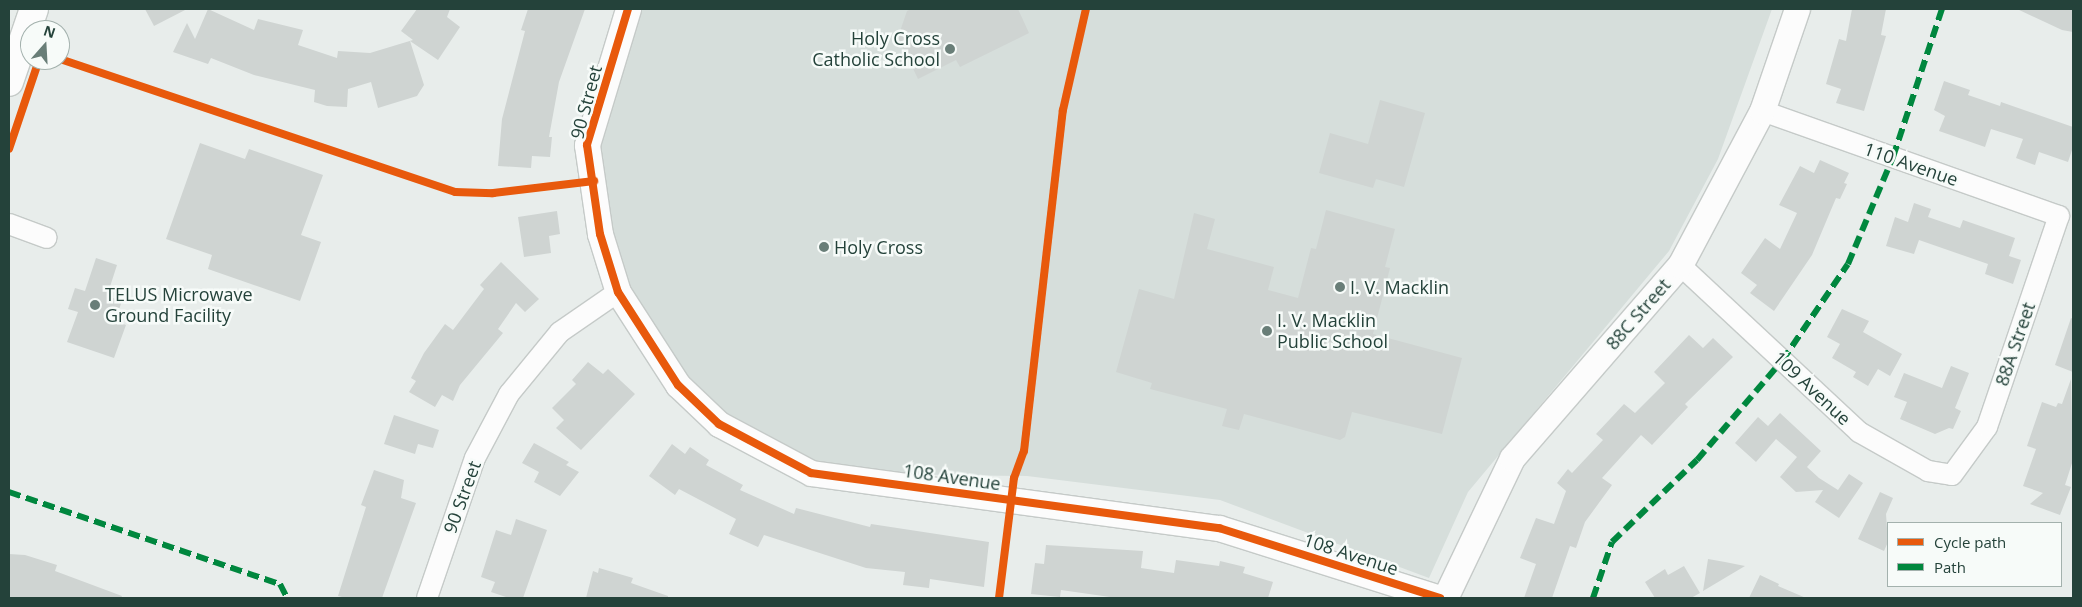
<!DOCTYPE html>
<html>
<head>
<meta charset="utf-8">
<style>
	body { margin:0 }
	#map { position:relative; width:2082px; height:607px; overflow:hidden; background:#e8edeb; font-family:"Open Sans",sans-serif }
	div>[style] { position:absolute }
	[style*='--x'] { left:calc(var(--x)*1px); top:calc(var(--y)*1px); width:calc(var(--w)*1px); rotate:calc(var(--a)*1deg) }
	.built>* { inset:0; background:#d6dedb }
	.building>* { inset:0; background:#cfd4d2 }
	.roads { filter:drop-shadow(1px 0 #c5cac8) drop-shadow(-1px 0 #c5cac8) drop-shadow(0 1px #c5cac8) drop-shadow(0 -1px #c5cac8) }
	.minor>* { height:20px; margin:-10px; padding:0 10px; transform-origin:10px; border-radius:10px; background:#fcfcfc }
	.tertiary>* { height:25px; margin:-12.5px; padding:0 12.5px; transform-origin:12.5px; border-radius:12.5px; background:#fcfcfc }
	.secondary>* { height:28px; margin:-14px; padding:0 14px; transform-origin:14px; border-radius:14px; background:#fcfcfc }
	.quiet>* { height:6px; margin-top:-3px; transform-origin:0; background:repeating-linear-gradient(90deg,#00873e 0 12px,transparent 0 18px) }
	.cycleway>* { height:8px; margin:-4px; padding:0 4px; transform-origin:4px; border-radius:4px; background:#e8590c }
	.dots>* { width:14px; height:14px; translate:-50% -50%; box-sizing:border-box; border:2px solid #f7fbf9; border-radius:50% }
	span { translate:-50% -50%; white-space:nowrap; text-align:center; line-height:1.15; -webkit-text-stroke:5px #f7fbf9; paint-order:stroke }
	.poi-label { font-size:18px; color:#24423a }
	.right { translate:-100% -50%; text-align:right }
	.left { translate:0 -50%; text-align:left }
	.street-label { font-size:18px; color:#24423a }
	.frame { position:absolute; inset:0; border:10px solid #24423a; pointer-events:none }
	.legend { position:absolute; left:1887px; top:522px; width:175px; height:65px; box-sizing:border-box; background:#f7fbf9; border:1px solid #a3b1ad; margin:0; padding:6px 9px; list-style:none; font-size:15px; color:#24423a }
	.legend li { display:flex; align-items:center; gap:10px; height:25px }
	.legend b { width:25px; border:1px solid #a3b1ad }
	.north { position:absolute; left:20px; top:20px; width:50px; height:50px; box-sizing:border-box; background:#f7fbf9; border:1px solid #a3b1ad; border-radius:50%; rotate:19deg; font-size:14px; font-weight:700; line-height:20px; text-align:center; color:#24423a }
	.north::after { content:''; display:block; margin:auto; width:18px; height:22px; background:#697e78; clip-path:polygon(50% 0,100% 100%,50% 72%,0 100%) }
</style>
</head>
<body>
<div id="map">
	<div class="built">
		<i style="clip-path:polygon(636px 9px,1772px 9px,1718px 159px,1669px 251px,1468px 492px,1429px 578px,1220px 500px,1027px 476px,811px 473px,719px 424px,618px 292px,587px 145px)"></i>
	</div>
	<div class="building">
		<i style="clip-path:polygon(145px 9px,187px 9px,154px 26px)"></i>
		<i style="clip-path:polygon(208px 9px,254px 30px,258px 19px,303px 30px,298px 45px,337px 58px,338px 51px,370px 53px,413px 40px,401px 31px,417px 9px,450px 9px,447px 17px,460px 27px,438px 60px,410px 41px,424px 85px,417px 96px,378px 108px,371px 82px,348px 89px,347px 107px,327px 106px,314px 102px,315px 90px,254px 75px,211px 58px,208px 64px,173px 52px,187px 23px,195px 39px)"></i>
		<i style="clip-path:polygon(528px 9px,585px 9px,559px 82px,549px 137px,552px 137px,550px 157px,532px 156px,531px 168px,498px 166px,502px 119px,525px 31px,521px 30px)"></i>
		<i style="clip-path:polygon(911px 9px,1018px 9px,1029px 33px,960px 67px,956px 60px,918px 79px,898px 37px,907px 11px)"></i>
		<i style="clip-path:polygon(1852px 9px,1886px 9px,1881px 35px,1886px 36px,1864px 111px,1836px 103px,1841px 89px,1826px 84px,1839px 39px,1846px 41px)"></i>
		<i style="clip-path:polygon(2017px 9px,2073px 9px,2073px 32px,2062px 30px)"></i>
		<i style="clip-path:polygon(1944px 81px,1970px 90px,1968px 95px,2000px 106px,2001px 102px,2073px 127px,2073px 147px,2068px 162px,2039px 152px,2035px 165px,2016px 158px,2023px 139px,1991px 129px,1985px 147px,1939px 131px,1945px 116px,1934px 110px)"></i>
		<i style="clip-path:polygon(1380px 100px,1425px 113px,1404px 187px,1376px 179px,1373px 188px,1319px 173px,1330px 133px,1368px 144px)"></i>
		<i style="clip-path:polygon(200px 143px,245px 159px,249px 149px,323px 175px,301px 235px,321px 242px,300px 301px,208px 269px,212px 255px,166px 239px)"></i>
		<i style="clip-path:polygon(1820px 160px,1849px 173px,1844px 183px,1847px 184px,1840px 199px,1836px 198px,1812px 255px,1774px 311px,1750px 293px,1757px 285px,1741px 273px,1765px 238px,1780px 249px,1797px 213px,1779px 205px,1800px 166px,1814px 173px)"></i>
		<i style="clip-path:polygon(1914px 203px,1931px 209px,1928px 217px,1960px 228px,1963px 220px,2015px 238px,2009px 256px,2021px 260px,2013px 284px,1985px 274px,1988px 264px,1919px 240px,1914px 254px,1886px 246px,1895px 217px,1908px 222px)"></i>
		<i style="clip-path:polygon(1326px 210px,1395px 229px,1385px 267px,1390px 268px,1373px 334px,1462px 358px,1442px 434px,1352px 412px,1345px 437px,1340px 440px,1244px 414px,1239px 430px,1222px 426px,1227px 409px,1150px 389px,1152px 383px,1116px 372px,1139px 289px,1174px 299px,1194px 213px,1215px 219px,1207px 249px,1274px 267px,1268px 290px,1298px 298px,1311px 248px,1316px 249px)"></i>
		<i style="clip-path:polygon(557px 211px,560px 234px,549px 236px,551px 253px,524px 257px,518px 217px)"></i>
		<i style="clip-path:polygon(96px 258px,117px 265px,107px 296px,122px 301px,115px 321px,126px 325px,114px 358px,67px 342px,78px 312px,68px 309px,75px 288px,85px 291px)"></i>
		<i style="clip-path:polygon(501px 262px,539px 299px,525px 312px,516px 303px,498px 329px,503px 333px,460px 385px,453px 401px,442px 395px,435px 407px,409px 392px,416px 381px,411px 378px,424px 353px,445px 324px,453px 330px,484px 289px,480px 285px)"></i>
		<i style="clip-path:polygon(1842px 309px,1869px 321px,1863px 332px,1902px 354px,1890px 376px,1878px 369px,1868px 386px,1853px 377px,1856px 372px,1832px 358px,1840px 344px,1827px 337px)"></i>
		<i style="clip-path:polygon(2071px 318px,2073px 319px,2073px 372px,2055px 365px)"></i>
		<i style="clip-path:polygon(1689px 335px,1703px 348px,1713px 338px,1733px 357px,1685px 404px,1688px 407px,1652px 445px,1641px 435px,1602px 478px,1612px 485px,1585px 522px,1576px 548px,1570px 546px,1552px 598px,1524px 598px,1536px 564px,1520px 558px,1536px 518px,1554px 524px,1566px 491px,1557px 483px,1568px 469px,1572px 473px,1603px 440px,1596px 434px,1624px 404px,1635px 413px,1665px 383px,1654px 372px)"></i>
		<i style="clip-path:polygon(588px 362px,603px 374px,608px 369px,635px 394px,581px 450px,556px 428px,564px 420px,552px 408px,576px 384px,572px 380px)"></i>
		<i style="clip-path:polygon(1951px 366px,1969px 373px,1955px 408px,1961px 411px,1953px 429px,1949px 428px,1935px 434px,1900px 419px,1907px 402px,1894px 397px,1904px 373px,1942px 388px)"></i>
		<i style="clip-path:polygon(2071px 379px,2073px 460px,2065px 485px,2071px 487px,2060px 515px,2030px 504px,2043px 493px,2023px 486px,2036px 449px,2027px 446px,2042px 402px,2056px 407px,2058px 403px,2062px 404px)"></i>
		<i style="clip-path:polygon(1780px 413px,1821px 451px,1807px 467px,1819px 478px,1838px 490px,1849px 474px,1863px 483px,1839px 518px,1815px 502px,1823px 490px,1796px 492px,1780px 477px,1797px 457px,1776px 439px,1756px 462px,1735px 443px,1758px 417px,1768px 426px)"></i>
		<i style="clip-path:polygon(394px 415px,439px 430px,433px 448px,418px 444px,415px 454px,384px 444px)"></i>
		<i style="clip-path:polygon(534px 443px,569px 462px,566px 465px,579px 472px,560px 496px,534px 482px,539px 472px,522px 463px)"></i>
		<i style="clip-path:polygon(672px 444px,685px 454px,690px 447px,709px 460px,706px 465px,743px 485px,740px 490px,794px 514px,796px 508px,870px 527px,871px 524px,989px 542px,984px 587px,930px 579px,929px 588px,903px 585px,905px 572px,866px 568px,764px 535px,758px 547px,729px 534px,736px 519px,679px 489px,675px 495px,649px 476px)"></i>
		<i style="clip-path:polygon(374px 470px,404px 480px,401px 498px,416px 503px,382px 598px,346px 598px,338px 596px,366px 507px,361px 505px)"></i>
		<i style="clip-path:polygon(1880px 492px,1893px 498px,1886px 514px,1888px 542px,1884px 551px,1858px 539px)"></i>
		<i style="clip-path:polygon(516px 519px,547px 530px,523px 598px,509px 598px,491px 592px,495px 582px,481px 577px,496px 530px,511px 535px)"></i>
		<i style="clip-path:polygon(1046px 545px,1143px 551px,1141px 568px,1174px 573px,1176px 560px,1219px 566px,1220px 561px,1245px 567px,1243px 573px,1273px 582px,1268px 598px,1117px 598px,1061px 590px,1060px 597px,1031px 594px,1035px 563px,1044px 564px)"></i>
		<i style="clip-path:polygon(9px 554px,25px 555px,57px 565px,55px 571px,122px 596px,121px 598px,9px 598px)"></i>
		<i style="clip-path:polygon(1708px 559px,1725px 562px,1745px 566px,1703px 591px)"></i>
		<i style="clip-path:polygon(1684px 566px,1700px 593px,1691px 598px,1655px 598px,1645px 582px,1665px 569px,1668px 575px)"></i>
		<i style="clip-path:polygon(599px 568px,633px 578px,631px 583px,668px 596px,668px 598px,586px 598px,593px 571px,598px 573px)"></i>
		<i style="clip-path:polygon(1760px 575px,1779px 584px,1778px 586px,1806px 598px,1749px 598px)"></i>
	</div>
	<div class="roads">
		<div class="minor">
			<i style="--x:9;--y:224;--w:40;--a:20.2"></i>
			<i style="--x:1680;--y:265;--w:245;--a:43"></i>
			<i style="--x:1859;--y:432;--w:79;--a:29.5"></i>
			<i style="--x:1928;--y:471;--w:24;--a:9"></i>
			<i style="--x:1952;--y:475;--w:59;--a:-53.9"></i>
			<i style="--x:1987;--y:427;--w:223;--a:-71.2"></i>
			<i style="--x:2059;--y:216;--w:315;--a:-160.5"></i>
			<i style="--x:427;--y:598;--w:148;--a:-71.1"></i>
			<i style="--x:475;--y:458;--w:72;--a:-62"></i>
			<i style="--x:509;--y:394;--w:80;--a:-50.6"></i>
			<i style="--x:560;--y:332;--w:70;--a:-34.6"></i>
		</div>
		<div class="tertiary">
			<i style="--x:628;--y:9;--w:142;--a:106.8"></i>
			<i style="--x:587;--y:145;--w:90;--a:81.7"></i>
			<i style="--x:600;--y:234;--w:61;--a:72.8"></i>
			<i style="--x:618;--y:292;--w:111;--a:57.2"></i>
			<i style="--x:678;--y:385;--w:57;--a:43.6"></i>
			<i style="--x:719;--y:424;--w:104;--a:28"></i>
			<i style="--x:811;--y:473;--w:412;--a:7.7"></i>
			<i style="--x:1219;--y:528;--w:232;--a:17.6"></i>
			<i style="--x:1445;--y:598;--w:155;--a:-64.4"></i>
			<i style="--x:1512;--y:458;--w:256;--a:-49"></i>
			<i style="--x:1680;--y:265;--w:174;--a:-62"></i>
			<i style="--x:1762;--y:111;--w:108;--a:-71.1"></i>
		</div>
		<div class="secondary">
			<i style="--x:9;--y:82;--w:77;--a:-71.1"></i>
		</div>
	</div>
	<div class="quiet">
		<i style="--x:9;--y:492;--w:286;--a:18.8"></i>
		<i style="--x:280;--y:584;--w:16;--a:63"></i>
		<i style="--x:1593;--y:598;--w:59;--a:-71.3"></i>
		<i style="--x:1612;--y:542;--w:118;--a:-44"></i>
		<i style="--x:1697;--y:460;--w:130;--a:-49.4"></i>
		<i style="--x:1782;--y:361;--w:117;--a:-55.8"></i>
		<i style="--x:1848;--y:264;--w:116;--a:-67.2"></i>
		<i style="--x:1893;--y:157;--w:156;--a:-71.7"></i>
	</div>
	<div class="cycleway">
		<i style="--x:628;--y:9;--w:142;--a:106.8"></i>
		<i style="--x:587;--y:145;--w:90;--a:81.7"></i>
		<i style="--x:600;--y:234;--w:61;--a:72.8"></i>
		<i style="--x:618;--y:292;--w:111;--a:57.2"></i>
		<i style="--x:678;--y:385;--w:57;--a:43.6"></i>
		<i style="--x:719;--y:424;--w:104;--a:28"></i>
		<i style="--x:811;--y:473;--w:412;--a:7.7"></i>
		<i style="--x:1219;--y:528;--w:232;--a:17.6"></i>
		<i style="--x:60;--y:59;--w:417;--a:18.6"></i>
		<i style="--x:455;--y:192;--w:38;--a:2"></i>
		<i style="--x:493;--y:193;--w:102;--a:-6.8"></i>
		<i style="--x:9;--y:149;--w:94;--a:-71.4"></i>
		<i style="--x:999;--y:598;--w:121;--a:-82.9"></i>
		<i style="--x:1014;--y:478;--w:29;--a:-70"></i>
		<i style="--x:1024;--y:451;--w:343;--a:-83.5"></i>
		<i style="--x:1063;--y:110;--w:104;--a:-77.2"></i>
	</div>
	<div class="dots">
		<i style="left:950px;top:49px;background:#697e78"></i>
		<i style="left:824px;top:247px;background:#697e78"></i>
		<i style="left:1340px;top:287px;background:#697e78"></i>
		<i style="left:95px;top:305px;background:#697e78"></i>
		<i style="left:1267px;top:331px;background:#697e78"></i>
	</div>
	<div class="poi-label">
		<span class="right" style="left:940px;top:49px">Holy Cross<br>Catholic School</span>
		<span class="left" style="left:834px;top:247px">Holy Cross</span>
		<span class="left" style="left:1350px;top:287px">I. V. Macklin</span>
		<span class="left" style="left:105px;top:305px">TELUS Microwave<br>Ground Facility</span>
		<span class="left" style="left:1277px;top:331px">I. V. Macklin<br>Public School</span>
	</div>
	<div class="street-label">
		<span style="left:586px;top:102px;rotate:-75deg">90 Street</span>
		<span style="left:1911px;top:164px;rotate:19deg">110 Avenue</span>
		<span style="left:1638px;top:314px;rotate:-49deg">88C Street</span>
		<span style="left:2015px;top:344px;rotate:-71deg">88A Street</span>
		<span style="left:1812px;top:388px;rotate:43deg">109 Avenue</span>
		<span style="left:952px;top:477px;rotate:8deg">108 Avenue</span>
		<span style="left:462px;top:497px;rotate:-70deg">90 Street</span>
		<span style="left:1351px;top:554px;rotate:18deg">108 Avenue</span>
	</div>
	<div class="frame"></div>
	<ul class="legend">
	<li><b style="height:6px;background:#e8590c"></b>Cycle path</li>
	<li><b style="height:6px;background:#00873e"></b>Path</li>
	</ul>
	<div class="north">N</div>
</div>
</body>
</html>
